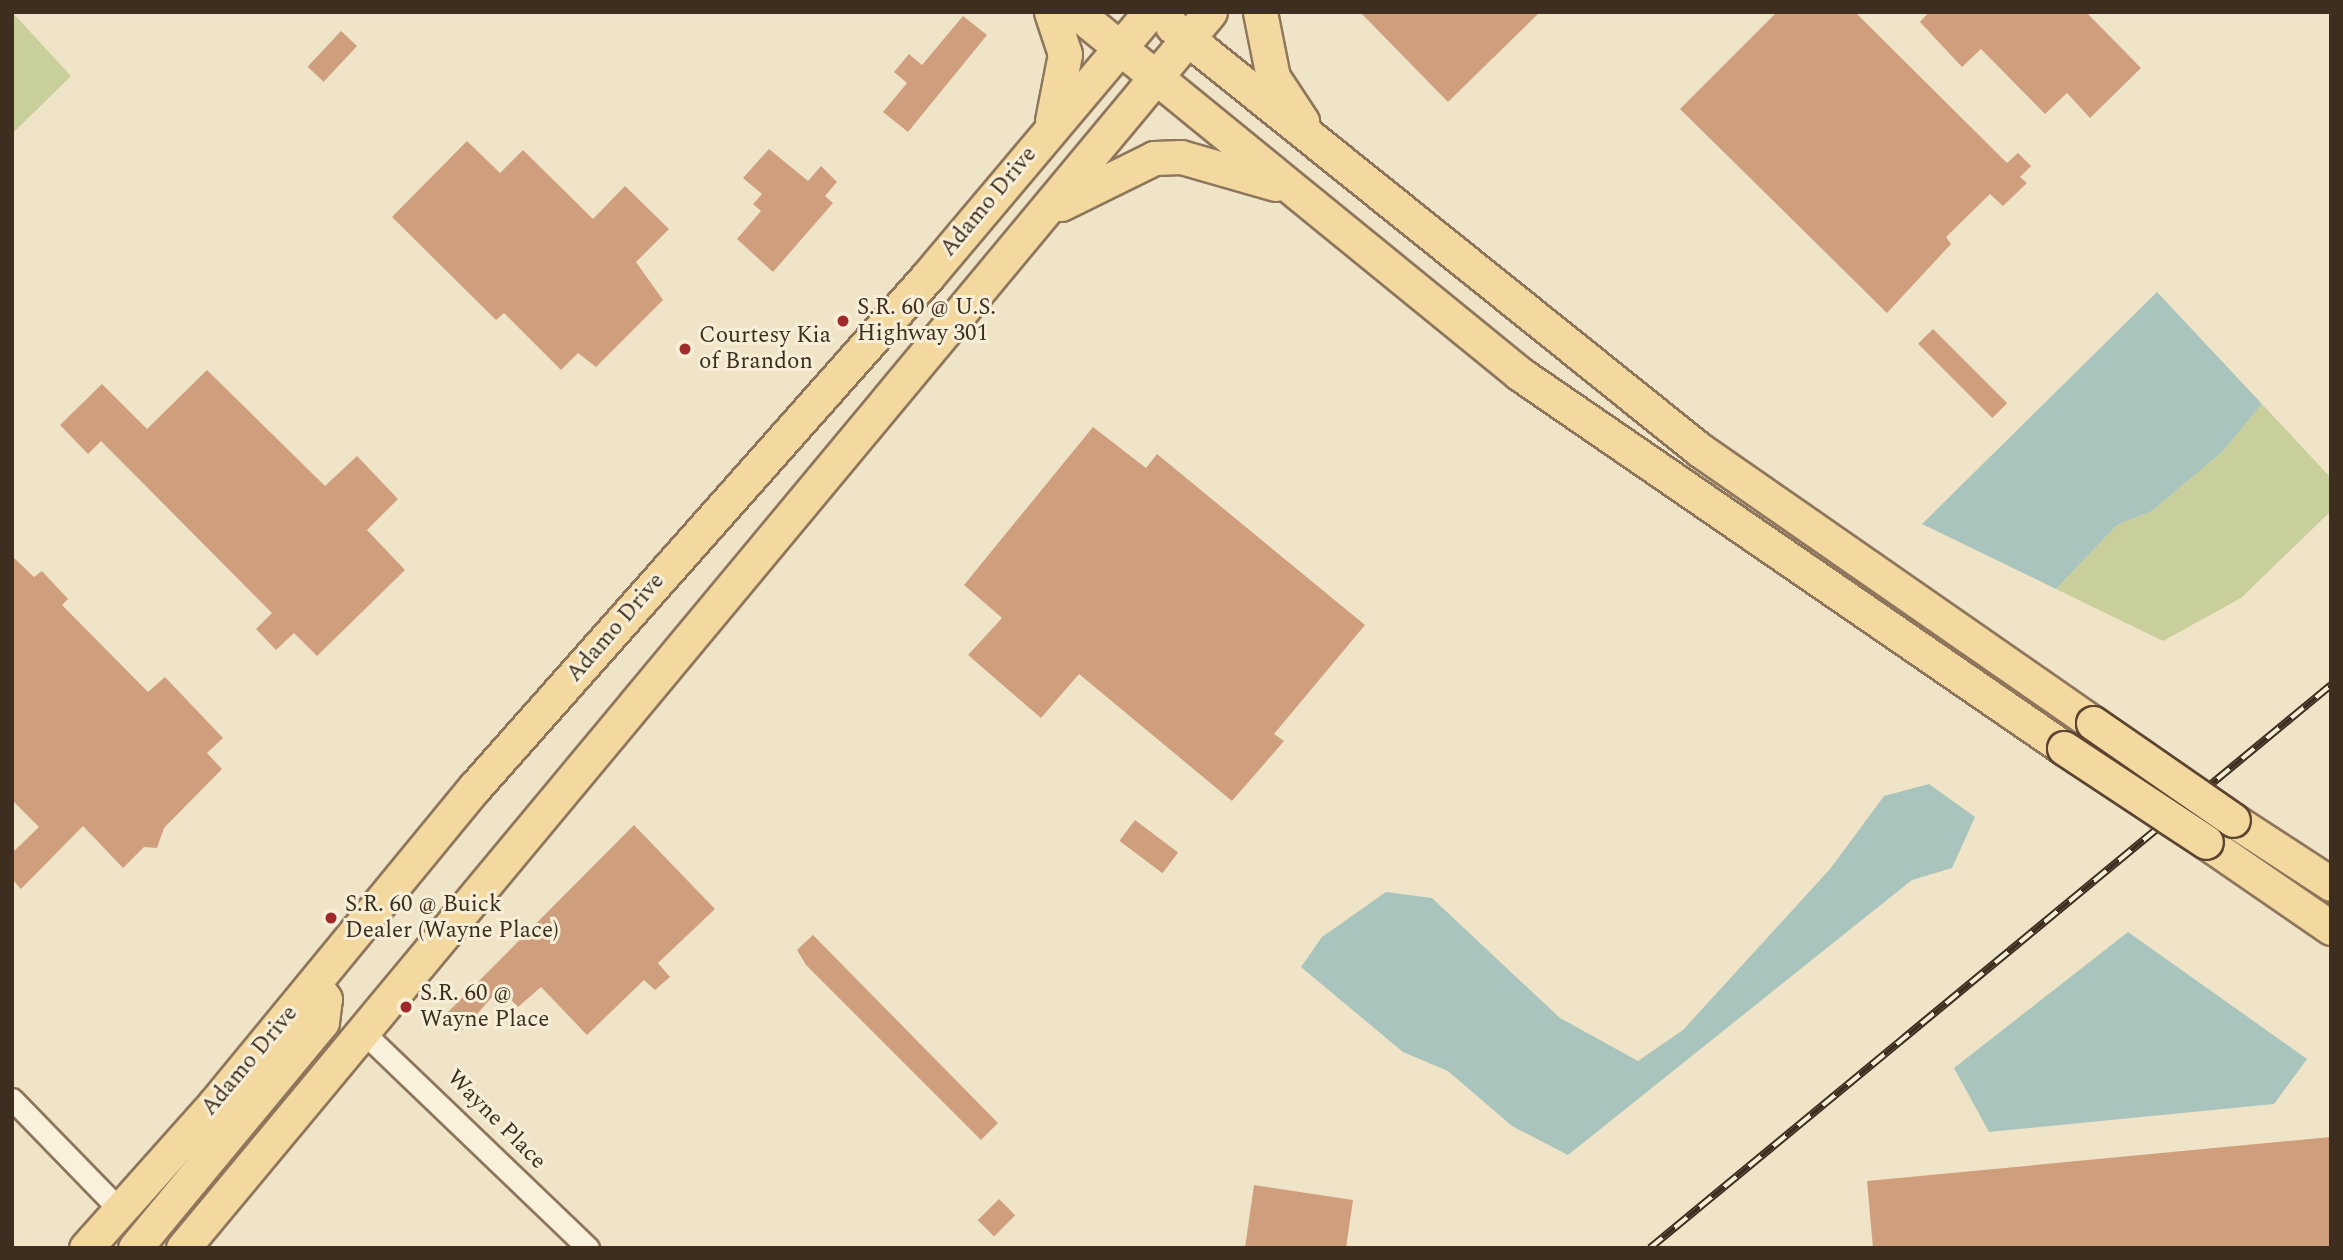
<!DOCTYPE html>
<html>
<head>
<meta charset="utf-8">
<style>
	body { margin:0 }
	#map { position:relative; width:2343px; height:1260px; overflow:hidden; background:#f0e4c8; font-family:Spectral,serif }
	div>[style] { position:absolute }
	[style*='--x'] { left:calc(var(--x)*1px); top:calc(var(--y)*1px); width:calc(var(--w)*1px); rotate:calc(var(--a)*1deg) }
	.green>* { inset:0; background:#c9cf9b }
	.water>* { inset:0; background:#a9c4bc }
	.building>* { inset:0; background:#cf9f7d; transform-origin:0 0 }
	.roads { filter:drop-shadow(2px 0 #8d765c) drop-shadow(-2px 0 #8d765c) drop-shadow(0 2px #8d765c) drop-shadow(0 -2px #8d765c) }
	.street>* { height:21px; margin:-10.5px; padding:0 10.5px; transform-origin:10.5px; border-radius:10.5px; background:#faf1dc }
	.primary>* { height:33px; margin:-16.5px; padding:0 16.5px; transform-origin:16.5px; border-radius:16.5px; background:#f3d9a0 }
	.rail>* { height:8px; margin-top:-4px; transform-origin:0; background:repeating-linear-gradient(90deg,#f7eed8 0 16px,#3d2e20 0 32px); box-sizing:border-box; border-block:2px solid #3d2e20 }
	.bridges { filter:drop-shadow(2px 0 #5b4430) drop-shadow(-2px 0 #5b4430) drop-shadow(0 2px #5b4430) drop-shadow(0 -2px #5b4430) }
	.primary-bridge>* { height:33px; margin:-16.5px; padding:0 16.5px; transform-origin:16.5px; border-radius:16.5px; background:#f3d9a0 }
	.dots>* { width:19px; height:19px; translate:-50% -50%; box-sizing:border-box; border:4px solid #f7eed8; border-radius:50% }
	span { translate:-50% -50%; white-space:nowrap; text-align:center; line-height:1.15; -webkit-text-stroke:6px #f7eed8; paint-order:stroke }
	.street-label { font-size:23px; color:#3d2e20 }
	.poi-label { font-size:23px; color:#3d2e20 }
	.left { translate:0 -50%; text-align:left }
	.frame { position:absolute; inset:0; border:14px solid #3d2e20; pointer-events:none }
</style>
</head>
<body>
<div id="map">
	<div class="green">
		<i style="clip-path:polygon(12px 12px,71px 76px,12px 134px)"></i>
		<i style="clip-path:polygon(2262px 404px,2331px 478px,2331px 511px,2241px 598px,2163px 641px,2056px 589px,2117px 525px,2152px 511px,2222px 452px)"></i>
	</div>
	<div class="water">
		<i style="clip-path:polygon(2157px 292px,2262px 404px,2222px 452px,2152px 511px,2117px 525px,2056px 589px,1922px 524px)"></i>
		<i style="clip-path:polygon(1929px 784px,1975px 817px,1952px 868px,1912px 880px,1568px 1155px,1512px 1126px,1448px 1071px,1403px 1052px,1301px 967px,1322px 937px,1386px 892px,1432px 898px,1560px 1018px,1638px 1061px,1683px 1030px,1830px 869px,1884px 796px)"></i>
		<i style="clip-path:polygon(2128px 932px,2307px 1059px,2274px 1104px,1989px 1132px,1954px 1068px)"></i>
	</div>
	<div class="building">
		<i style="clip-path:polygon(1360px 12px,1540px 12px,1448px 102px)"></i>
		<i style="clip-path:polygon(1777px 12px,1855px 12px,2007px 163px,2018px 153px,2031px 166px,2020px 177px,2027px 183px,2003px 206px,1990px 194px,1946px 237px,1951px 244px,1887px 313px,1680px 109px)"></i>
		<i style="clip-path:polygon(1929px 12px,2086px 12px,2141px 68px,2090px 118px,2067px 93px,2045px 114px,1981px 49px,1962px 67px,1920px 22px)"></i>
		<i style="clip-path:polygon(963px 16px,987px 35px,908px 132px,883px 112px,907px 83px,894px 72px,909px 54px,922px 65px)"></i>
		<i style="left:341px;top:31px;width:22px;height:49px;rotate:43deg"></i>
		<i style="clip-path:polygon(467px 141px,500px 173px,523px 150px,593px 219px,625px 186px,669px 229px,636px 262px,663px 300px,596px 367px,578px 353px,561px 370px,504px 313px,496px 320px,392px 217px)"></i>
		<i style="clip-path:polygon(769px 149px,808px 181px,821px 166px,837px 182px,825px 196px,833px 203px,773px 272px,737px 239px,761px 211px,753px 204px,762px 194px,743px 178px)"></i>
		<i style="left:1933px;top:329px;width:105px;height:21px;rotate:45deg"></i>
		<i style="clip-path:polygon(207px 370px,325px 486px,357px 456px,398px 499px,367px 530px,405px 570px,317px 656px,294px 633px,276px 650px,256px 629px,272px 613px,101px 441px,88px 454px,60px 425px,102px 384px,147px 429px)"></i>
		<i style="clip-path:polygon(1093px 427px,1146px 468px,1157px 454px,1365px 625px,1274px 734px,1284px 741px,1232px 801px,1079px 674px,1041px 718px,968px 655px,1002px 618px,964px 585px)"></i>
		<i style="clip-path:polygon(12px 556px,34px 577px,42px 571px,68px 599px,62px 605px,148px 692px,165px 677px,223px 738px,207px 753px,222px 769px,164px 828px,157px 848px,144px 847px,123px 868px,83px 826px,21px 889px,12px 879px,12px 853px,39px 827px,12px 800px)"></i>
		<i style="left:1135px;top:820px;width:54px;height:26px;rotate:37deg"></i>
		<i style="clip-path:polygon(634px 825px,715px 909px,658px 963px,670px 977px,655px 990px,644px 980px,587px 1035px,541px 987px,518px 1007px,500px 988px,463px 1030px,447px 1013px)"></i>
		<i style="clip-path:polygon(813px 935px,998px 1123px,981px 1140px,806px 965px,797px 950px)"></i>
		<i style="clip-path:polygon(2331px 1137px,2331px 1248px,1873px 1248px,1867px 1181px)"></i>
		<i style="clip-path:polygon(1254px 1185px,1353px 1200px,1346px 1248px,1245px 1248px)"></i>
		<i style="left:999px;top:1199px;width:23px;height:30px;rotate:45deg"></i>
	</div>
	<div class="roads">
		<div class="street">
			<i style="--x:365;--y:1034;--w:309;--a:43.8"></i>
			<i style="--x:12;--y:1099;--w:156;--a:45.8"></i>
		</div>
		<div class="primary">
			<i style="--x:1051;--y:12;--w:44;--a:71.6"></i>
			<i style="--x:1065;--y:54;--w:68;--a:101"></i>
			<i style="--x:1076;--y:12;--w:573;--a:39.19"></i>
			<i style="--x:1520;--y:374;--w:660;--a:34.51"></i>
			<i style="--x:1260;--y:12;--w:66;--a:78.7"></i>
			<i style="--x:1273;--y:77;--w:53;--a:56.6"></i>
			<i style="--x:1172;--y:26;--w:677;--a:38.77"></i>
			<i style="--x:1700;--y:450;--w:479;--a:34.8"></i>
			<i style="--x:1061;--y:204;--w:104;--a:-26.3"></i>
			<i style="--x:1154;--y:158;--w:27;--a:-2"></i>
			<i style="--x:1181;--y:157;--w:98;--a:16"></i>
			<i style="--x:2233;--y:820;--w:117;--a:33.1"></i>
			<i style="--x:2206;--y:842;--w:152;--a:34.5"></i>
			<i style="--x:86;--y:1248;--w:195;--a:-48.3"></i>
			<i style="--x:216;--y:1102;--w:408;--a:-50.6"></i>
			<i style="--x:475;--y:787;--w:681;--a:-48.45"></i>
			<i style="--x:927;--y:277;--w:346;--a:-49.9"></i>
			<i style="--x:135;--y:1248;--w:293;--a:-50.4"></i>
			<i style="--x:322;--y:1022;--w:23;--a:-83"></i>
			<i style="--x:325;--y:999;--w:19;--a:-125"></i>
			<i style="--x:183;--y:1248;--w:1607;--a:-50.28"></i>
		</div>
	</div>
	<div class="rail">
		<i style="--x:1650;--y:1248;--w:884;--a:-39.58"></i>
	</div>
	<div class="bridges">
		<div class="primary-bridge">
			<i style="--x:2093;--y:723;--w:170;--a:34.7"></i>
			<i style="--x:2064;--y:748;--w:170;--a:33.5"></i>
		</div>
	</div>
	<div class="dots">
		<i style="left:843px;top:321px;background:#9e2a2b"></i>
		<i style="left:685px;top:349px;background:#9e2a2b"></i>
		<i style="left:331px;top:918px;background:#9e2a2b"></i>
		<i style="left:406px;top:1007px;background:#9e2a2b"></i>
	</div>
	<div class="street-label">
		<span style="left:989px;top:202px;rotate:-50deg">Adamo Drive</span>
		<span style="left:616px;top:628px;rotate:-49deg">Adamo Drive</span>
		<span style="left:250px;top:1061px;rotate:-50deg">Adamo Drive</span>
		<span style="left:496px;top:1120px;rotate:45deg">Wayne Place</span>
	</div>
	<div class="poi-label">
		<span class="left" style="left:857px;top:321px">S.R. 60 @ U.S.<br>Highway 301</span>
		<span class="left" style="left:699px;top:349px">Courtesy Kia<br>of Brandon</span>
		<span class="left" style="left:345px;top:918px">S.R. 60 @ Buick<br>Dealer (Wayne Place)</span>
		<span class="left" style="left:420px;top:1007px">S.R. 60 @<br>Wayne Place</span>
	</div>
	<div class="frame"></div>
</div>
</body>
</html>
